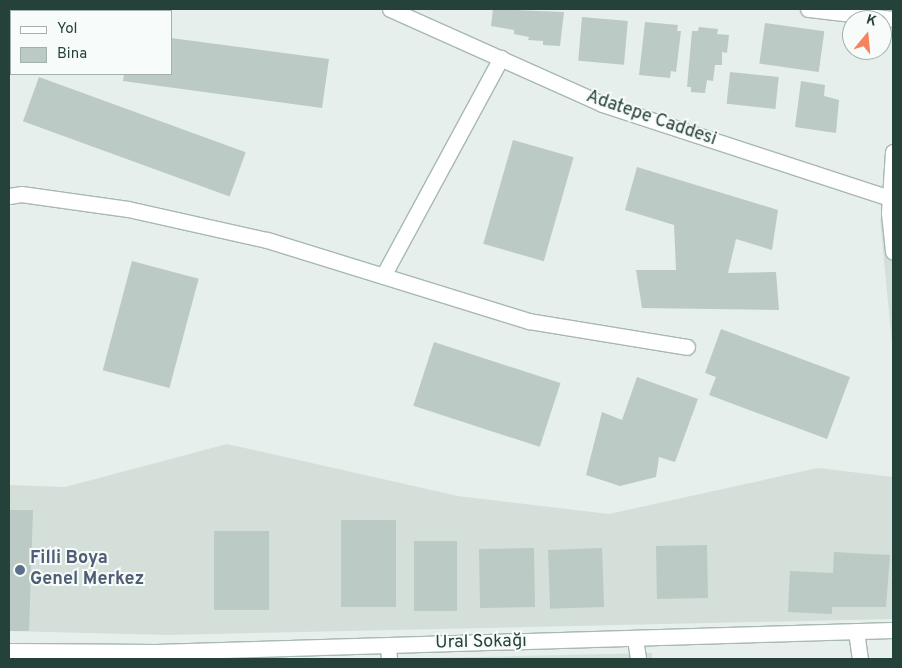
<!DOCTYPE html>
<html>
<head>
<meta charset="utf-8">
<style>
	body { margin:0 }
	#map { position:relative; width:902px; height:668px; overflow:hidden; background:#e6efeb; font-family:Overpass,sans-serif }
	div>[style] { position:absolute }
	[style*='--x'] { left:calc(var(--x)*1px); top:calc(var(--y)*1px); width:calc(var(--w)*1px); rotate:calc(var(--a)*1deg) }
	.built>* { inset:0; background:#d4dfda }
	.building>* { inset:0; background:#bbcac4; transform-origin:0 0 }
	.roads { filter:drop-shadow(1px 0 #a8b8b2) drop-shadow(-1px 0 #a8b8b2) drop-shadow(0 1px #a8b8b2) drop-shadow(0 -1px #a8b8b2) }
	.street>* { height:15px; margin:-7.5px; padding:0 7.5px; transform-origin:7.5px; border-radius:7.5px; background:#fff }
	.secondary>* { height:15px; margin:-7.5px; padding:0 7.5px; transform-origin:7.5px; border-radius:7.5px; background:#fff }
	.dots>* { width:14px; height:14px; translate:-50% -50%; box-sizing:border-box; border:2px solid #f7fbf9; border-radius:50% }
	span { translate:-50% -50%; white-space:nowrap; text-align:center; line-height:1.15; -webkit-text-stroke:4px #f7fbf9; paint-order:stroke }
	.street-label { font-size:18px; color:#24423a }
	.service-label { font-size:18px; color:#4e5e75; font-weight:700 }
	.left { translate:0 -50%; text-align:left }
	.frame { position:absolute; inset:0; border:10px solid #24423a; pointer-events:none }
	.legend { position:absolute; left:10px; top:10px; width:162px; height:65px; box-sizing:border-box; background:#f7fbf9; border:1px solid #a3b1ad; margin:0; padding:6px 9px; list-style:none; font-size:15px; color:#24423a }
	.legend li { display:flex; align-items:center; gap:10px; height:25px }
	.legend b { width:25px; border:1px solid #a3b1ad }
	.north { position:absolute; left:842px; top:10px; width:50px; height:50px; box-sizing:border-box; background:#f7fbf9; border:1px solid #a3b1ad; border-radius:50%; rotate:17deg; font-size:14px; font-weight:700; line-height:20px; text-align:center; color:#24423a }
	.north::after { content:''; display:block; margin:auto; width:18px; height:22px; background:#f4845f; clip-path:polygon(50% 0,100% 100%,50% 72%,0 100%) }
</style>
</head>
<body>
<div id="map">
	<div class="built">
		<i style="clip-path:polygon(880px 219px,893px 221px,893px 353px)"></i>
		<i style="clip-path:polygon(227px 444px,458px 496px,609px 514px,818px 468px,893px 477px,893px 619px,168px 635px,9px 631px,9px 485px,65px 487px)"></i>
		<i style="clip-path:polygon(652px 653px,652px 659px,387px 659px)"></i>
	</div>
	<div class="building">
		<i style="clip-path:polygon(493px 9px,564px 12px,560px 46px,543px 45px,543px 41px,528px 40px,529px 37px,514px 34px,514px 30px,491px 26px)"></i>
		<i style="left:582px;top:17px;width:46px;height:44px;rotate:5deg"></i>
		<i style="clip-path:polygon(645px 22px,678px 25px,677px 31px,681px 31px,676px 72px,671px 71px,670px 78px,639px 75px)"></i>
		<i style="left:765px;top:23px;width:60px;height:41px;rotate:8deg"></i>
		<i style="clip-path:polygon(699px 27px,718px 29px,717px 34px,729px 35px,727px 53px,722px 52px,722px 65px,715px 65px,713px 81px,707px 80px,705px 93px,691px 92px,691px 87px,687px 87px,692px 31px,698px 31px)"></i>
		<i style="clip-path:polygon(171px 38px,329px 59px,322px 108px,123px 81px,124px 74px,171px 74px)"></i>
		<i style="left:730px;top:72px;width:49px;height:32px;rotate:6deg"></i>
		<i style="left:39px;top:77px;width:220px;height:47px;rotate:20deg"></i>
		<i style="clip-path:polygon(801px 81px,825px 85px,824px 96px,839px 100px,836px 133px,795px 127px)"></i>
		<i style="left:513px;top:140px;width:63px;height:108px;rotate:16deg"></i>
		<i style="clip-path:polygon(637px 167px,778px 210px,772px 250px,736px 239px,728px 273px,776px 272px,779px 310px,642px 308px,636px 270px,676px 270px,674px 225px,625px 210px)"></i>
		<i style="left:132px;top:261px;width:69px;height:113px;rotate:15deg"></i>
		<i style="clip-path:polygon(721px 329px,850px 377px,827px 439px,709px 395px,716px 377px,705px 373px)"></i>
		<i style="left:434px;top:342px;width:133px;height:67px;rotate:18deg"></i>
		<i style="clip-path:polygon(637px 377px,698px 399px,675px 462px,659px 457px,656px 477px,620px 486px,586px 475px,602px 412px,622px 420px)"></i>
		<i style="clip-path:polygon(9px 510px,33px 510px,29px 631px,9px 631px)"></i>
		<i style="left:341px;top:520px;width:55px;height:87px"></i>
		<i style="left:214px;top:531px;width:55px;height:79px"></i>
		<i style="left:457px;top:541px;width:70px;height:43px;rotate:90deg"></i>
		<i style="left:707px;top:545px;width:53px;height:51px;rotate:89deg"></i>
		<i style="left:534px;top:548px;width:59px;height:55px;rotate:89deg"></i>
		<i style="left:602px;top:548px;width:59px;height:54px;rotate:88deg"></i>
		<i style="clip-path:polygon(834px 552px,890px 555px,886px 607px,832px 607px,832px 614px,788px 612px,790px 571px,833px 573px)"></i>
	</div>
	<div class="roads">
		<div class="street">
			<i style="--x:808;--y:9;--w:86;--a:6.7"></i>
			<i style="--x:893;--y:152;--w:61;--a:93.8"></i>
			<i style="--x:889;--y:213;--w:39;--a:84"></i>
			<i style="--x:9;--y:196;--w:12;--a:-9"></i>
			<i style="--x:21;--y:194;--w:108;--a:8"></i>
			<i style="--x:128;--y:209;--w:142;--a:12.6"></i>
			<i style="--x:267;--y:240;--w:274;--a:17.2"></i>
			<i style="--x:529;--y:321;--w:160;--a:9.3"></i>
			<i style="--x:383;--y:276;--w:248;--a:-61.6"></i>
			<i style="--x:856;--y:631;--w:28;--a:82"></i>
			<i style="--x:635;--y:639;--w:20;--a:81"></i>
			<i style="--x:388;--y:645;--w:14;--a:86"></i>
		</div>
		<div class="secondary">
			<i style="--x:390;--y:9;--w:232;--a:24.1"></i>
			<i style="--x:602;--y:104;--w:306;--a:18.1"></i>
			<i style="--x:9;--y:651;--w:147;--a:0.4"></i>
			<i style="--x:156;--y:652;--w:737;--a:-1.71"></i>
		</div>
	</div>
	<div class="dots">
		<i style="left:20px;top:570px;background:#5c6f8a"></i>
	</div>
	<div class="street-label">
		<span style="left:651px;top:119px;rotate:19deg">Adatepe Caddesi</span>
		<span style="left:481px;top:643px;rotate:-1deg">Ural Sokağı</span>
	</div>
	<div class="service-label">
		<span class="left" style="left:30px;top:570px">Filli Boya<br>Genel Merkez</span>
	</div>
	<div class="frame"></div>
	<ul class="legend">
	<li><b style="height:6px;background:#fff"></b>Yol</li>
	<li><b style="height:14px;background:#bbcac4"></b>Bina</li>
	</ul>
	<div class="north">K</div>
</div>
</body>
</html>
